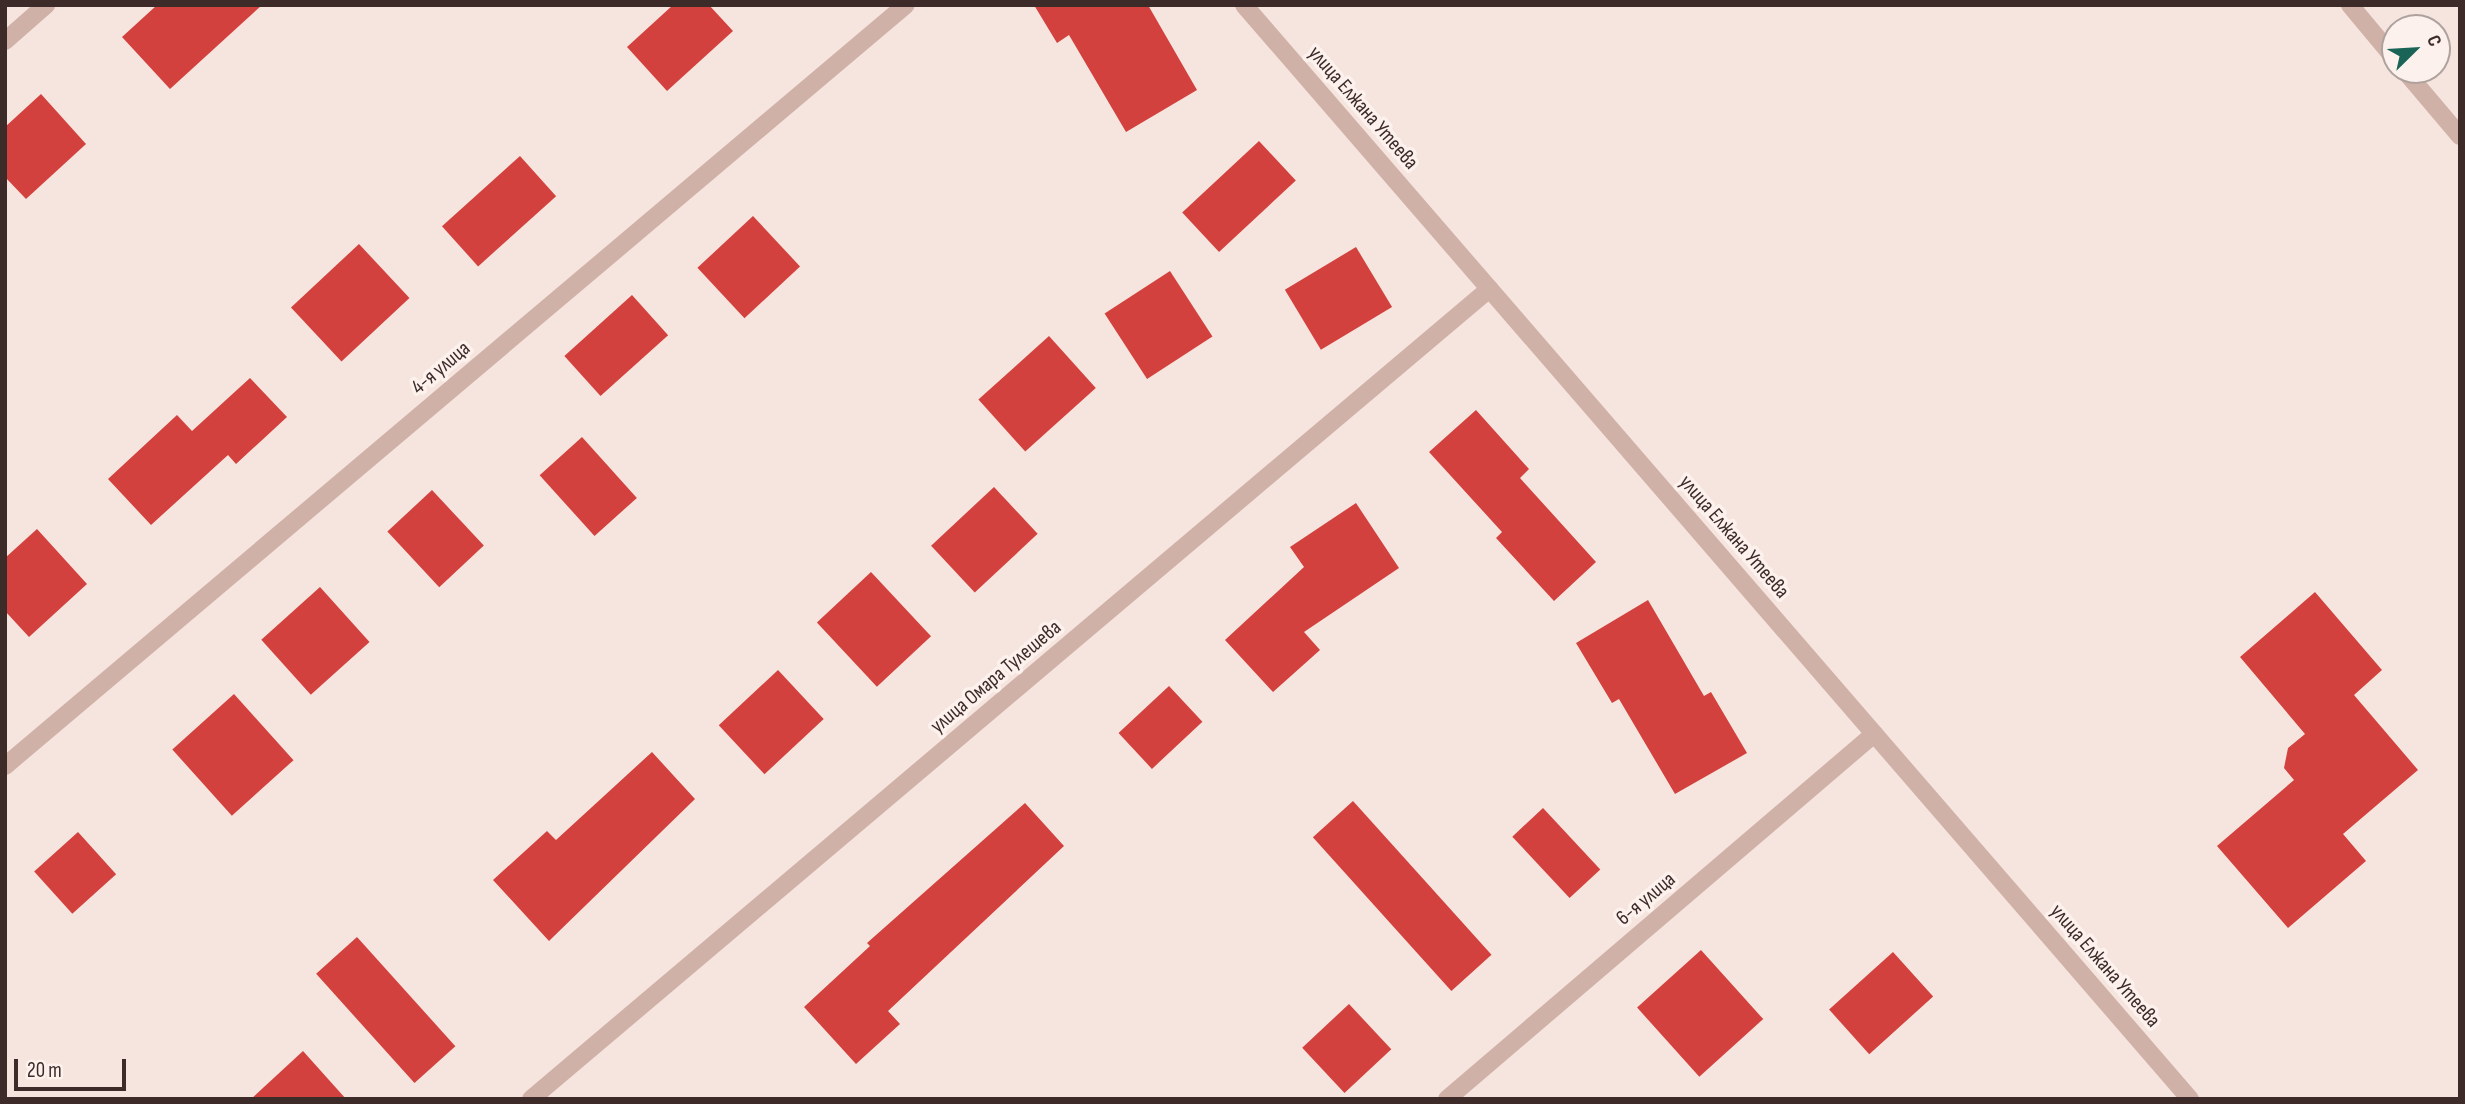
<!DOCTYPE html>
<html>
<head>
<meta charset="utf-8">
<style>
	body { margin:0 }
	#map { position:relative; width:2465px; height:1104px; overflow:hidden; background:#f5e5de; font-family:"Sofia Sans Condensed",sans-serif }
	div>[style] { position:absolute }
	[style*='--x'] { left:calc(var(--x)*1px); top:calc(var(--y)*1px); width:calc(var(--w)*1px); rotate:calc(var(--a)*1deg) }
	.building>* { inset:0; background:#d3413e; transform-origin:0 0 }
	.minor>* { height:18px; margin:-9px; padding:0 9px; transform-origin:9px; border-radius:9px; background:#d0b1a8 }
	span { translate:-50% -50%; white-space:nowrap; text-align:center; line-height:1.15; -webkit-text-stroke:7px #fcf1ec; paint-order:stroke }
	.street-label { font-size:21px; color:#3c2b29 }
	.frame { position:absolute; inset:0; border:7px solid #3c2b29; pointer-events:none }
	.north { position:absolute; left:2381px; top:14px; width:70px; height:70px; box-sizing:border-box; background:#fcf1ec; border:2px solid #afa29e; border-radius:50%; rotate:66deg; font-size:19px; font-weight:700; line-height:28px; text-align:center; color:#3c2b29 }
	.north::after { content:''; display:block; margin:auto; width:24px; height:32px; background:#196357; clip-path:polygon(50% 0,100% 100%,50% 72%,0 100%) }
	.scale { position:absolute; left:14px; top:1059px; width:112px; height:32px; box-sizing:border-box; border:4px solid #3c2b29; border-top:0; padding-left:9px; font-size:21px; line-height:24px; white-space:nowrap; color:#3c2b29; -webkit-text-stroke:5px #fcf1ec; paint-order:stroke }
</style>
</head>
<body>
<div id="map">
	<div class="building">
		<i style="clip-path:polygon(157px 5px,262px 5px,170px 89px,122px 37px)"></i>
		<i style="clip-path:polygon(673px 5px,709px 5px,733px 31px,667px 91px,627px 47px)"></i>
		<i style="clip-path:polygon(1034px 5px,1148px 5px,1197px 90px,1126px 132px,1069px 35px,1057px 43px)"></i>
		<i style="clip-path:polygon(41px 94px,86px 144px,26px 199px,5px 177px,5px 127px)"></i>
		<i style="left:1259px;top:141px;width:54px;height:105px;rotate:47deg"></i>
		<i style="left:520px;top:156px;width:54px;height:105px;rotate:48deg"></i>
		<i style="left:753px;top:216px;width:69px;height:76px;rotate:47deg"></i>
		<i style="left:359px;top:244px;width:74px;height:93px;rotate:47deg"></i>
		<i style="left:1356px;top:247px;width:70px;height:83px;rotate:59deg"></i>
		<i style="left:1170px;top:271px;width:78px;height:78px;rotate:57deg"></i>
		<i style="left:632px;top:295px;width:54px;height:91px;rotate:48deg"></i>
		<i style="left:1049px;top:336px;width:70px;height:95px;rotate:48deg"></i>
		<i style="clip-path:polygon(250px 378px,287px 417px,236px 464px,228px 455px,151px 525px,108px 479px,177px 415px,192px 431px)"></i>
		<i style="clip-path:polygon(1476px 410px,1529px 469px,1520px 478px,1596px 562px,1554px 601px,1496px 538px,1502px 532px,1429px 452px)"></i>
		<i style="left:582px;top:437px;width:82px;height:57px;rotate:48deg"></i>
		<i style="left:994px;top:487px;width:64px;height:86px;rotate:47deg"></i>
		<i style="left:432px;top:490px;width:76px;height:61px;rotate:47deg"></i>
		<i style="clip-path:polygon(1356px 503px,1399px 568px,1304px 632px,1320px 650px,1273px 692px,1225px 640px,1304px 567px,1290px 547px)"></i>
		<i style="clip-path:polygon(37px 529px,87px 584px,29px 637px,5px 611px,5px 558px)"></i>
		<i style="left:871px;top:572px;width:88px;height:74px;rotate:47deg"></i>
		<i style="left:320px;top:587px;width:74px;height:79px;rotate:48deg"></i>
		<i style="clip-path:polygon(2315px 592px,2382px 670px,2354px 695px,2418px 770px,2343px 834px,2366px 861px,2288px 928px,2217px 846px,2294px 780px,2284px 768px,2288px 748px,2305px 734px,2240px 657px)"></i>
		<i style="clip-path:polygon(1648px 600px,1704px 696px,1711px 692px,1747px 753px,1675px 794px,1619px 699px,1612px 703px,1576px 643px)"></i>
		<i style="left:778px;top:670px;width:67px;height:81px;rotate:47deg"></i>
		<i style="left:1169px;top:686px;width:49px;height:69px;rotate:47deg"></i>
		<i style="left:234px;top:694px;width:89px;height:83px;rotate:48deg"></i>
		<i style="clip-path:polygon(652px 752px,695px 799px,549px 941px,493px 880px,547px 831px,556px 840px)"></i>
		<i style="left:1353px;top:801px;width:207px;height:54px;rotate:48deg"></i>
		<i style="clip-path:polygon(1025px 803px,1064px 846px,888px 1011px,900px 1024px,856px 1064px,804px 1007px,870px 946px,867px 943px)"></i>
		<i style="left:1543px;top:808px;width:84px;height:42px;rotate:47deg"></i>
		<i style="left:78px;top:832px;width:57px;height:59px;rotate:48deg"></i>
		<i style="left:357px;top:937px;width:147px;height:55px;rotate:48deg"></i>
		<i style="left:1701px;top:950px;width:93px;height:86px;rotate:48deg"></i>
		<i style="left:1893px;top:952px;width:60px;height:86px;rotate:48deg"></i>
		<i style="left:1349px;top:1004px;width:62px;height:64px;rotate:47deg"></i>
		<i style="clip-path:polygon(303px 1051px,346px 1099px,251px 1099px)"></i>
	</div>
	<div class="minor">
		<i style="--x:1244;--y:5;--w:1446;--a:49.15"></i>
		<i style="--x:2350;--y:5;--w:70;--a:50.2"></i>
		<i style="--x:5;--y:41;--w:55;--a:-41.3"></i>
		<i style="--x:2404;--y:70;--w:87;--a:49.7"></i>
		<i style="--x:5;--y:766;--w:1179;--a:-40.19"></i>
		<i style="--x:531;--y:1099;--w:1255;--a:-40.21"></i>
		<i style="--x:1447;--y:1099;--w:562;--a:-40.52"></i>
	</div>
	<div class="street-label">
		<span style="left:1363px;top:108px;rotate:49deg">улица Елжана Утеева</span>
		<span style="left:441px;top:368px;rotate:-40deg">4-я улица</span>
		<span style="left:1734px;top:537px;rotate:49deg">улица Елжана Утеева</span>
		<span style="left:996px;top:677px;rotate:-40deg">улица Омара Тулешева</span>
		<span style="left:1646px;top:899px;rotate:-40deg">6-я улица</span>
		<span style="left:2105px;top:966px;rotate:49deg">улица Елжана Утеева</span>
	</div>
	<div class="frame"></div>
	<div class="north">С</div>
	<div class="scale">20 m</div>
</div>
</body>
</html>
